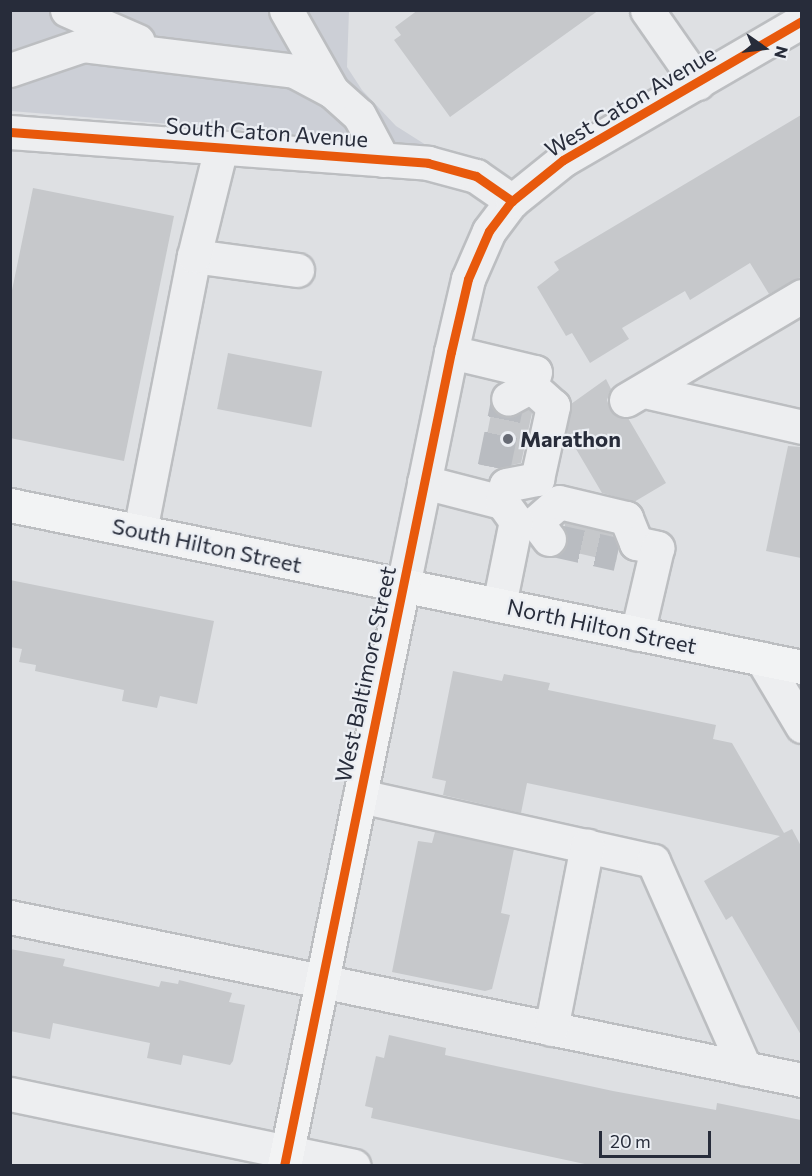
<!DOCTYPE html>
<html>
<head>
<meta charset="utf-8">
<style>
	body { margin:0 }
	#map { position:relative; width:812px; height:1176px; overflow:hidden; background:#dee0e3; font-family:Commissioner,sans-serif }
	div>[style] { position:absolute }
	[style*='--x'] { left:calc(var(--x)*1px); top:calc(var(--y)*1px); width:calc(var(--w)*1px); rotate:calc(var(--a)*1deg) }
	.built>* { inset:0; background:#cccfd6 }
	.building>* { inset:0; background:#c6c8cb; transform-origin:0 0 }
	.minor-tunnel>* { height:33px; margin-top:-16.5px; transform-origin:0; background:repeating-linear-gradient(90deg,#b9bcc1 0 33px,transparent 0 49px) }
	.roads { filter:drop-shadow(2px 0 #bcbec1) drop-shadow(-2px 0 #bcbec1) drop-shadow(0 2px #bcbec1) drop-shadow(0 -2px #bcbec1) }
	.minor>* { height:33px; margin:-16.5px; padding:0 16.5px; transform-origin:16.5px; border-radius:16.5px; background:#edeef0 }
	.major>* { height:33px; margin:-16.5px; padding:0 16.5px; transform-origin:16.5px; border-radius:16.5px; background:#f2f3f4 }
	.cycleway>* { height:9px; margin:-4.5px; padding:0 4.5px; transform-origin:4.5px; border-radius:4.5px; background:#e8590c }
	.dots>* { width:16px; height:16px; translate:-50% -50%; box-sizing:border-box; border:3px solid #ebeef3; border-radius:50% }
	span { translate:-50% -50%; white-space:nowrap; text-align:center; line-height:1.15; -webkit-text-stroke:4.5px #ebeef3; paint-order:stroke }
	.street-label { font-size:22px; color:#272c3a }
	.poi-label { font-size:22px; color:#272c3a; font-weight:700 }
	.left { translate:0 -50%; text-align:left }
	.frame { position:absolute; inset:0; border:12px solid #272c3a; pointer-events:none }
	.north { position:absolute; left:734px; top:18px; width:60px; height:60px; -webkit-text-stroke:4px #ebeef3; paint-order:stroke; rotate:104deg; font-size:16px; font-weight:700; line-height:24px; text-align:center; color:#272c3a }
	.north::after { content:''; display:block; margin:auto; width:21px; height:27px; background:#272c3a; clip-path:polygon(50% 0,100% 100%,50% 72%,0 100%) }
	.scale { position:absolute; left:599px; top:1131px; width:112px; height:27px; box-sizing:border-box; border:3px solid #272c3a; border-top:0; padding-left:8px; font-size:18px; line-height:21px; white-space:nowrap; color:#272c3a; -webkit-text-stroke:4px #ebeef3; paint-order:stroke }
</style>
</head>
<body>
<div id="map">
	<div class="built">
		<i style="clip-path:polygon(10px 11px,349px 11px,347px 67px,362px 90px,396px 126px,426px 145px,11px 111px)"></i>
	</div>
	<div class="building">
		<i style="clip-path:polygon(418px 10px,599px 10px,450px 117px,394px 40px,401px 35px,395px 27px)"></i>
		<i style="clip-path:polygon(801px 115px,801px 277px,769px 294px,750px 263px,690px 300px,685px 291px,622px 328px,629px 339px,590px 363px,572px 333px,566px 336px,537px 287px,559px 270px,554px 262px)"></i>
		<i style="clip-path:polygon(33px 188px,174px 216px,124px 461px,10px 438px,10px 300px)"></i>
		<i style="left:228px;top:353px;width:96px;height:57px;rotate:11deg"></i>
		<i style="clip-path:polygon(606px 379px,611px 389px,607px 400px,610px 409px,617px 417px,628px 418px,666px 483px,634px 502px,602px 493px,566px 432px,571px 404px)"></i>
		<i style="clip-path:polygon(492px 409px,507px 418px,528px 409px,532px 413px,521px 463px,499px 468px,481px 465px)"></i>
		<i style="clip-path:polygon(788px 446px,801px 447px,801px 558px,766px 551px)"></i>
		<i style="clip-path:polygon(564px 522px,612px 534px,618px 549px,616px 562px,564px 550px,568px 537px)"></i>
		<i style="clip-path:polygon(10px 580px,214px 621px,197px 704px,160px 696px,157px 708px,122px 701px,124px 690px,35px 671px,36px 665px,19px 662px,22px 649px,10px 647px)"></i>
		<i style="clip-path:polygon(453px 671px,502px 681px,504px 674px,550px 683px,548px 690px,716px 725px,713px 739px,732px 743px,784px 833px,792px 829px,801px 846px,801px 1035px,732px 916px,726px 920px,704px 881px,780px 836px,527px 783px,521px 813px,443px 795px,446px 781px,432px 778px)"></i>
		<i style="clip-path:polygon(435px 832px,514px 849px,501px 913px,510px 915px,492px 989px,485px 991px,392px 972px,418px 841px,432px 843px)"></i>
		<i style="clip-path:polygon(10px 949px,65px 959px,63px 966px,159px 987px,161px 981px,178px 984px,179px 980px,232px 993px,229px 1002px,245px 1005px,233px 1061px,230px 1065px,183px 1055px,181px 1065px,147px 1058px,150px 1043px,53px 1023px,50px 1039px,10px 1031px)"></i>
		<i style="clip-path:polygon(389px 1035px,446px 1048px,445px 1055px,613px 1091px,716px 1110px,717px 1103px,801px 1120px,801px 1166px,594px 1166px,371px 1118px,373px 1108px,365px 1106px,376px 1056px,384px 1058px)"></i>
	</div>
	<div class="minor-tunnel">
		<i style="--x:494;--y:467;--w:69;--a:-78.4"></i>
		<i style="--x:549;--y:539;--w:70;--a:12.4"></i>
	</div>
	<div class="roads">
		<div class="minor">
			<i style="--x:67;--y:10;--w:77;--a:23.6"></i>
			<i style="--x:286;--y:10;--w:93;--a:60.4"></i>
			<i style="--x:647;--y:10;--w:89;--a:55.1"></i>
			<i style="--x:10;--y:70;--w:77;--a:-18.9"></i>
			<i style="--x:83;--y:45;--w:213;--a:7"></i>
			<i style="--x:294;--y:71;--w:43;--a:27.8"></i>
			<i style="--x:332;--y:91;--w:36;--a:42"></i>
			<i style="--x:359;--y:115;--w:51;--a:61.9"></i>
			<i style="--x:10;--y:132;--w:419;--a:4.2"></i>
			<i style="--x:428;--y:163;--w:50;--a:15.2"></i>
			<i style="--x:476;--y:176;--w:44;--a:34.8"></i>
			<i style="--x:194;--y:256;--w:104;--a:7.7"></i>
			<i style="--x:451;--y:352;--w:86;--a:13.4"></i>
			<i style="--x:535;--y:372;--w:15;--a:106"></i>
			<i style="--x:644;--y:391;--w:162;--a:12.8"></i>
			<i style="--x:626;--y:400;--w:204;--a:-30.6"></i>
			<i style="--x:424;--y:482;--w:81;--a:14.4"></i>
			<i style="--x:140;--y:531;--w:280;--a:-78.9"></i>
			<i style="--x:194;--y:256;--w:111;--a:-76"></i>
			<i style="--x:549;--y:539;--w:21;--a:-127"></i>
			<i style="--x:536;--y:522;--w:30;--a:-41"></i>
			<i style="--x:559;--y:502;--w:69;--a:13.4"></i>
			<i style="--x:626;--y:518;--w:27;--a:68"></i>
			<i style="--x:636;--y:543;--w:22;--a:13"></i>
			<i style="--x:657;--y:548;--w:88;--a:103.1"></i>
			<i style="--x:403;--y:586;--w:239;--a:-78.4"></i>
			<i style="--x:451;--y:352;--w:75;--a:-76.9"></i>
			<i style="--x:468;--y:279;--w:52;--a:-66.4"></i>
			<i style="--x:489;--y:231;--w:38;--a:-53"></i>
			<i style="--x:512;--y:201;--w:65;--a:-38.8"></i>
			<i style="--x:563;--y:160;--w:276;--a:-30.2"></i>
			<i style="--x:499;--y:605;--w:86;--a:-78.6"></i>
			<i style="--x:516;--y:521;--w:24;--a:-126"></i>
			<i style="--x:502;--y:502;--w:17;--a:-77"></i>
			<i style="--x:506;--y:485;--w:32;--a:-11"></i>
			<i style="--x:537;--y:479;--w:75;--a:-77.6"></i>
			<i style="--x:553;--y:406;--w:30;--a:-138"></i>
			<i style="--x:531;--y:386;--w:26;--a:151"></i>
			<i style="--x:762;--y:659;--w:78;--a:59.2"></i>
			<i style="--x:360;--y:796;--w:300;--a:12.5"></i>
			<i style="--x:653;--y:861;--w:227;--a:66.1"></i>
			<i style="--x:10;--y:917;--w:809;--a:11.63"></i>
			<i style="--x:551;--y:1029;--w:187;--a:-78.9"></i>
			<i style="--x:10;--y:1094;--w:351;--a:11.8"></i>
		</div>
		<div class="major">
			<i style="--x:10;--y:505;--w:808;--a:11.56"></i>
			<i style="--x:284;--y:1166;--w:592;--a:-78.41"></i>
		</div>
	</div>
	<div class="cycleway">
		<i style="--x:10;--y:132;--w:419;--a:4.2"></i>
		<i style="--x:428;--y:163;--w:50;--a:15.2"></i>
		<i style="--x:476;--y:176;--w:44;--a:34.8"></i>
		<i style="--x:284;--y:1166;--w:831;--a:-78.41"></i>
		<i style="--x:451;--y:352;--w:75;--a:-76.9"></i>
		<i style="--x:468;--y:279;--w:52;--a:-66.4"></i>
		<i style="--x:489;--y:231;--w:38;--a:-53"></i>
		<i style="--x:512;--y:201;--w:65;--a:-38.8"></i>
		<i style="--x:563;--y:160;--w:276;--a:-30.2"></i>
	</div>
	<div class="dots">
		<i style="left:508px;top:439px;background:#676b75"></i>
	</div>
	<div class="street-label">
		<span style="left:630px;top:101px;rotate:-31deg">West Caton Avenue</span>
		<span style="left:267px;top:132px;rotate:4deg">South Caton Avenue</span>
		<span style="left:207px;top:545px;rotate:12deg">South Hilton Street</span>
		<span style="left:602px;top:626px;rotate:12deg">North Hilton Street</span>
		<span style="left:365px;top:674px;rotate:-78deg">West Baltimore Street</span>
	</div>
	<div class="poi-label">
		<span class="left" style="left:520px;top:439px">Marathon</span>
	</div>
	<div class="frame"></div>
	<div class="north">N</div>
	<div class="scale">20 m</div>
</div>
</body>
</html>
